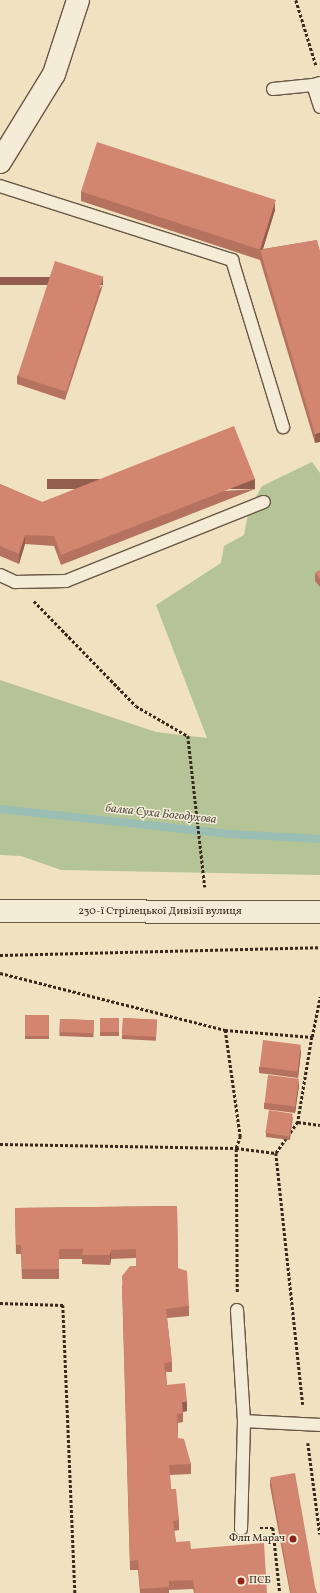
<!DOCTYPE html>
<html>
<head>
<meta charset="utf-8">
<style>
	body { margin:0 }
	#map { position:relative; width:320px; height:1593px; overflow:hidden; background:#f0e2c1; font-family:Vollkorn,serif }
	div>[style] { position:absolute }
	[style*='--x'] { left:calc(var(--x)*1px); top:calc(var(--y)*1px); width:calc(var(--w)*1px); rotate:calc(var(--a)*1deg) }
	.green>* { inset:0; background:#b4c497 }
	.stream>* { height:8px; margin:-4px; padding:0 4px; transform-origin:4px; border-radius:4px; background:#9abeb3 }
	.path>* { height:2.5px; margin-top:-1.25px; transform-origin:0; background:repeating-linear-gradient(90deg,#39291c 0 3px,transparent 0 5px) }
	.roads { filter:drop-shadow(1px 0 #675745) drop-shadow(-1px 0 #675745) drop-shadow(0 1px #675745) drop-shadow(0 -1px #675745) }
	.lane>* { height:12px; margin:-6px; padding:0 6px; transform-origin:6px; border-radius:6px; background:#f5ecd7 }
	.street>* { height:22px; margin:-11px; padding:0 11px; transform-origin:11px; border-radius:11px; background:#f5ecd7 }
	.secondary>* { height:22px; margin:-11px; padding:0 11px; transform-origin:11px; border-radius:11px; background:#f5ecd7 }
	.wall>* { inset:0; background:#b5735f; transform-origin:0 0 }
	.shaded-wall>* { inset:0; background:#935e4e; transform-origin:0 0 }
	.building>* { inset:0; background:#d2866f; transform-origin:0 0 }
	.dots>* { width:11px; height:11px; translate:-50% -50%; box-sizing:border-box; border:2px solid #f5ecd7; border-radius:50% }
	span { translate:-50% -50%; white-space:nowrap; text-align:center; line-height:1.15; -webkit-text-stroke:3px #f5ecd7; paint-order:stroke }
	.street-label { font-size:11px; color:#39291c }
	.poi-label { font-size:11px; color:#39291c }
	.right { translate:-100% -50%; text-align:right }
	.left { translate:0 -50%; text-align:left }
	.water-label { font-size:12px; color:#514e42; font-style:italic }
</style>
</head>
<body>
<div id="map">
	<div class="green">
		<i style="clip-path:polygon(312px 462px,320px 473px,320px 875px,61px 870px,21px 856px,0 855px,0 680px,156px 732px,207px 738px,156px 605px,221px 563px,224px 546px,244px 535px,249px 509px,262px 486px)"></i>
	</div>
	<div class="stream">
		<i style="--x:0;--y:809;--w:231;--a:6.2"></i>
		<i style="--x:230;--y:834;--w:90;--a:3.2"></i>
	</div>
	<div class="path">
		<i style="--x:296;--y:0;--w:68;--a:72.9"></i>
		<i style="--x:34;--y:601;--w:146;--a:45.8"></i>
		<i style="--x:136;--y:706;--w:60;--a:30"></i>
		<i style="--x:188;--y:736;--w:152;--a:83.6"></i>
		<i style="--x:0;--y:955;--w:320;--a:-1.4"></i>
		<i style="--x:0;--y:973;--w:232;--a:14.2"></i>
		<i style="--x:225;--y:1030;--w:87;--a:4.6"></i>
		<i style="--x:312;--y:1037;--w:86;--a:99.4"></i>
		<i style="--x:298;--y:1122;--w:38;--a:125"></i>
		<i style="--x:312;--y:1037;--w:41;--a:-78.7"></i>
		<i style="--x:298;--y:1122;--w:22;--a:8"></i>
		<i style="--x:0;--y:1144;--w:236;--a:1"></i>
		<i style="--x:236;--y:1148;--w:12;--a:-70"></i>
		<i style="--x:240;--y:1137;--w:108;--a:-98"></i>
		<i style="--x:237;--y:1292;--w:144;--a:-90.4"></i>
		<i style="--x:236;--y:1148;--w:40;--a:7.1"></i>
		<i style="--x:276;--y:1153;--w:253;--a:83.9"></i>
		<i style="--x:0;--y:1303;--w:63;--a:1.8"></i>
		<i style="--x:63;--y:1305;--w:288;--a:87.6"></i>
		<i style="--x:308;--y:1443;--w:92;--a:82.5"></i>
		<i style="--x:260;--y:1528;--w:13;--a:0"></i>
		<i style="--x:273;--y:1528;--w:65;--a:83.9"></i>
	</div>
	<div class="roads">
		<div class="lane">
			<i style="--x:320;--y:83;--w:7;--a:164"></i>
			<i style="--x:313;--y:85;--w:23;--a:72"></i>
			<i style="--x:273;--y:89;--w:40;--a:-5.7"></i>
			<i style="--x:0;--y:186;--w:244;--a:17.7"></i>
			<i style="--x:232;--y:260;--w:175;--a:73"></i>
			<i style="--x:0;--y:575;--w:17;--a:25"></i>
			<i style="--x:15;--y:582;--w:51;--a:-1.1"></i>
			<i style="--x:66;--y:581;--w:213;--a:-21.8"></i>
			<i style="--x:237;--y:1310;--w:111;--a:86.4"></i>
			<i style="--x:241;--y:1529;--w:108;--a:-88.4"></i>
			<i style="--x:244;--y:1421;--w:76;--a:3"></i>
		</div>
		<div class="street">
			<i style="--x:0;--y:162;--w:103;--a:-58.5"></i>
			<i style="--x:54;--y:74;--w:78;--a:-72"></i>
		</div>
		<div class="secondary">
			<i style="--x:0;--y:911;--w:320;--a:0.2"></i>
		</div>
	</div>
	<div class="wall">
		<i style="clip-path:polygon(81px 191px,275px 210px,263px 249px,317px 240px,315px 443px,260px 260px,81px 201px)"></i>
		<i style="clip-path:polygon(103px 285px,65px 400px,17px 384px,17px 376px)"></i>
		<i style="clip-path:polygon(0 484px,42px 502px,255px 489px,61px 565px,54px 546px,25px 544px,19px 564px,0 556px)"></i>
		<i style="clip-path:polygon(320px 570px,320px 587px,315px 581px,315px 573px)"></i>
		<i style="left:25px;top:1015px;width:24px;height:24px"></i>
		<i style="left:100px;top:1018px;width:19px;height:18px"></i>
		<i style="left:123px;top:1018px;width:34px;height:21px;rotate:3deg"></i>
		<i style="left:60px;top:1019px;width:34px;height:17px;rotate:2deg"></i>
		<i style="clip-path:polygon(301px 1051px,298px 1078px,259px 1073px,259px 1067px)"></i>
		<i style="clip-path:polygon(299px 1085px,295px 1113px,264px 1109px,264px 1103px)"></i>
		<i style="clip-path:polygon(293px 1117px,290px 1140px,266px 1137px,266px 1133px)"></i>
		<i style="clip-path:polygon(177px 1206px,178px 1268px,189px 1306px,189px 1316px,167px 1318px,172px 1362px,172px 1372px,166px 1372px,167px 1385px,187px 1411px,183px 1412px,183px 1422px,178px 1423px,178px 1438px,191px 1464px,191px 1474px,170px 1475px,171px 1489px,179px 1520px,179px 1530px,174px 1531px,176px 1542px,191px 1549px,267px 1593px,194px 1593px,193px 1589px,169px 1590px,169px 1593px,140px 1593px,138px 1570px,130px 1570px,122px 1286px,136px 1266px,136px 1258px,111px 1259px,110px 1265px,82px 1264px,82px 1259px,59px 1259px,59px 1279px,22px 1279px,21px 1254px,16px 1254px,15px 1208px)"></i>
		<i style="clip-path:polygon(270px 1478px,317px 1593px,290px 1593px,270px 1486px)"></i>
	</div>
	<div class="shaded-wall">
		<i style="clip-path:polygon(275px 201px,275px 210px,261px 255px,260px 250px,260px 260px,260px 250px)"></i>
		<i style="left:103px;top:277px;width:8px;height:121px;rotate:90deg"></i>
		<i style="clip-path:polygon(320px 432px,320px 442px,315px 443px,315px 434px)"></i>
		<i style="left:255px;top:479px;width:10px;height:208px;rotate:90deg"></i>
		<i style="clip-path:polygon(25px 535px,25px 544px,19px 564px,19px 554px)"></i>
		<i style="clip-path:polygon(301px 1045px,301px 1051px,298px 1078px,298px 1071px)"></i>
		<i style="clip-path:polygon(299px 1079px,299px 1085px,295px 1113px,295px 1107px)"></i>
		<i style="clip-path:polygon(111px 1250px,111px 1259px,110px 1265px,110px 1255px)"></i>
		<i style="clip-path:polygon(187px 1401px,187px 1411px,182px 1412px,182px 1402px)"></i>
	</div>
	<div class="building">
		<i style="left:97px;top:142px;width:188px;height:52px;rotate:18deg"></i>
		<i style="clip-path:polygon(317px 240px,320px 251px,320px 432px,315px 434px,260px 250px)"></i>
		<i style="left:55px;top:261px;width:51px;height:121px;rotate:18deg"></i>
		<i style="clip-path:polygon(234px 426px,255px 479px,61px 555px,54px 536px,25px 535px,19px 554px,0 546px,0 484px,42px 502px)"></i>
		<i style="clip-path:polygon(320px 570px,320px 579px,315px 573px)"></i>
		<i style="left:25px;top:1015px;width:24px;height:21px"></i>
		<i style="left:100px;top:1018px;width:19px;height:14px"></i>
		<i style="left:123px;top:1018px;width:34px;height:17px;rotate:3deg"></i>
		<i style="left:60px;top:1019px;width:34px;height:13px;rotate:2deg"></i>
		<i style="left:263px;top:1040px;width:38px;height:27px;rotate:7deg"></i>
		<i style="left:268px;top:1075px;width:31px;height:28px;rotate:7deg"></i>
		<i style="left:269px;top:1110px;width:24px;height:23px;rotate:9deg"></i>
		<i style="clip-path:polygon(177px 1206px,178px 1268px,187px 1271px,189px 1306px,166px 1309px,172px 1362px,164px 1363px,167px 1385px,185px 1383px,187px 1401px,182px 1402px,183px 1413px,177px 1414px,178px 1438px,184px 1439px,191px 1464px,169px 1465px,171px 1489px,176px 1489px,179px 1520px,173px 1521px,176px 1542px,190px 1541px,191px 1549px,264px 1543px,267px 1593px,195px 1593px,193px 1580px,169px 1581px,169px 1587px,140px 1589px,138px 1560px,130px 1561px,122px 1276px,130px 1266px,136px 1266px,136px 1249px,111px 1250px,110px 1255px,82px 1255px,83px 1249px,59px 1249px,59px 1269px,22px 1269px,21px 1245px,16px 1245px,15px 1208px)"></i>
		<i style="left:295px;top:1473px;width:122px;height:25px;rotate:80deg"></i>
	</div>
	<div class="dots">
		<i style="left:293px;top:1539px;background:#8f2418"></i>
		<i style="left:241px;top:1581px;background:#8f2418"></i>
	</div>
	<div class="street-label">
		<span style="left:160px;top:912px">230-ї Стрілецької Дивізії вулиця</span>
	</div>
	<div class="poi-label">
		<span class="right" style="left:285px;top:1539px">Флп Марач</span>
		<span class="left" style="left:249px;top:1581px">ПСБ</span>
	</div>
	<div class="water-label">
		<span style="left:161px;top:815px;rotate:6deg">балка Суха Богодухова</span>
	</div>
</div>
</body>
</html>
